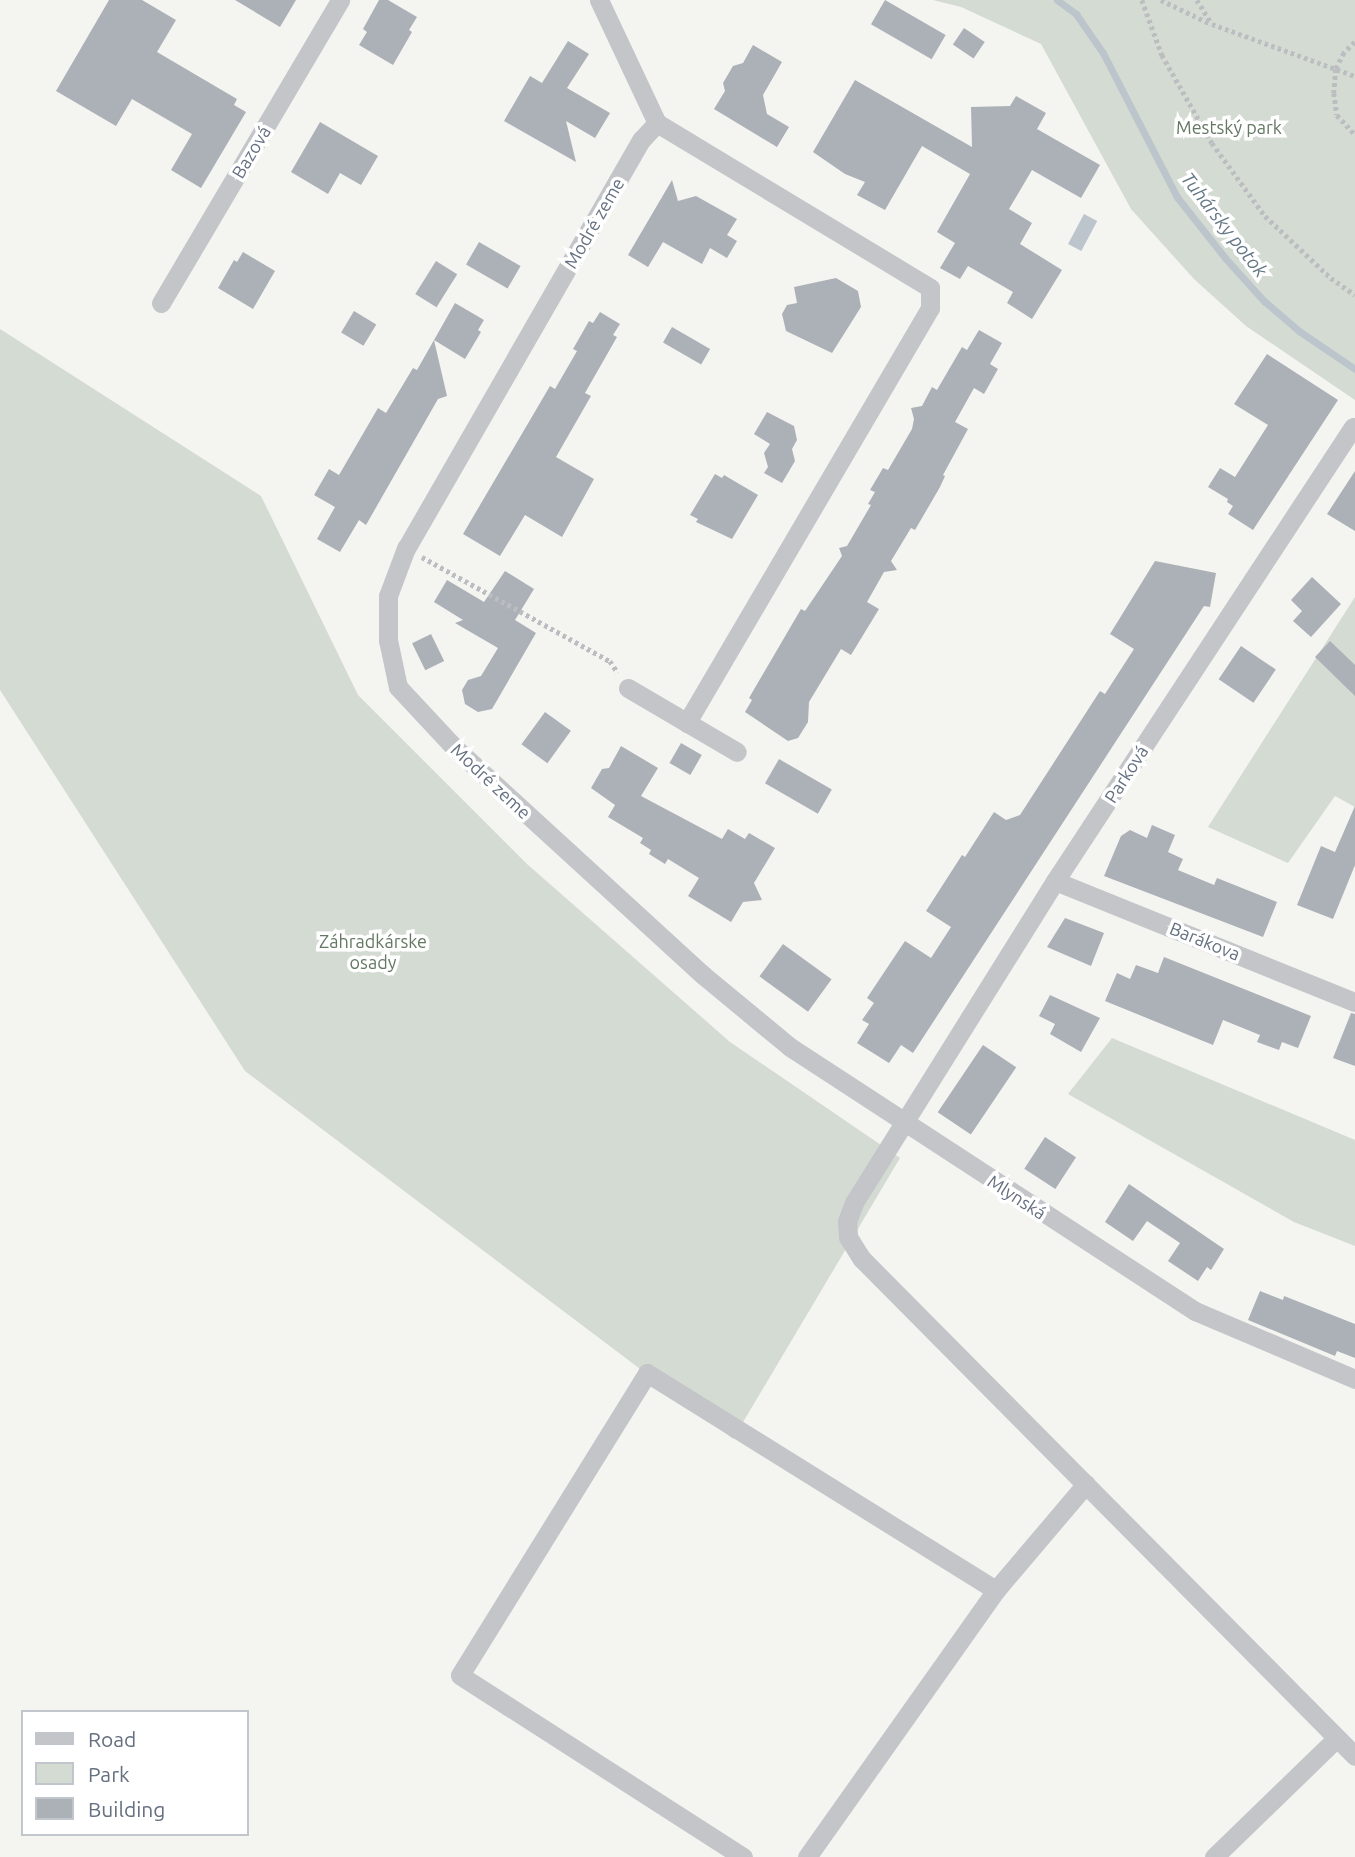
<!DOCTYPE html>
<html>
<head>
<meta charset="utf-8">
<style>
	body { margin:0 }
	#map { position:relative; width:1355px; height:1857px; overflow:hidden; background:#f4f4f1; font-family:Ubuntu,sans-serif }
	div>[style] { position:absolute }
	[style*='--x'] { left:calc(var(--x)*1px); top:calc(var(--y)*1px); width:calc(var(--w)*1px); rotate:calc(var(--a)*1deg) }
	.green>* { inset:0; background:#d4dbd2 }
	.water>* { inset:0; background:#bdc5cc; transform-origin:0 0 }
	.stream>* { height:7px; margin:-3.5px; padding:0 3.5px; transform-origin:3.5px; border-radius:3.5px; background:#bdc5cc }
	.building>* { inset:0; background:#acb1b7; transform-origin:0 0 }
	.path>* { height:4.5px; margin-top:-2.25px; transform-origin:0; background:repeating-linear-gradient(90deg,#bcbdc0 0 3.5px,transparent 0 7px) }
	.street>* { height:19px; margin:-9.5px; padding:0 9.5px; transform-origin:9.5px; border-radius:9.5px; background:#c3c5c9 }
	span { translate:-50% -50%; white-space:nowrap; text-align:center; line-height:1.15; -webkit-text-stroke:7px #fff; paint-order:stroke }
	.park-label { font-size:18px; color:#647863 }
	.street-label { font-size:18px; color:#657080 }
	.water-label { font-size:19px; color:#657885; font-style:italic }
	.legend { position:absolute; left:21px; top:1710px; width:228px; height:126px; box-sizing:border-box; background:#fff; border:2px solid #c1c6cc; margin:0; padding:9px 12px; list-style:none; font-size:21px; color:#657080 }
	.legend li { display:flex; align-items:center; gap:14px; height:35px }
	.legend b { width:35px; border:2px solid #c1c6cc }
</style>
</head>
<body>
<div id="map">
	<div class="green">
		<i style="clip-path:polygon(933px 0,1355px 0,1355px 400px,1246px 326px,1194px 279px,1131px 209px,1041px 44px,961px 7px)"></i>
		<i style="clip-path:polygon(0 329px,261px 496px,358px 695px,527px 864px,730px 1042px,900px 1158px,733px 1439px,245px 1071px,0 690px)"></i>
		<i style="clip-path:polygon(1355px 597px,1355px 807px,1335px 796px,1288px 863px,1208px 827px)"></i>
		<i style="clip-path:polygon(1112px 1038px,1355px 1140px,1355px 1246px,1294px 1222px,1068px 1094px)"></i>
	</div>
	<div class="water">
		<i style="left:1084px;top:214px;width:15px;height:34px;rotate:28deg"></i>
	</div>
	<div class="stream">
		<i style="--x:1057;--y:0;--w:24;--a:36"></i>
		<i style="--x:1076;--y:14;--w:47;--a:55.3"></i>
		<i style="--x:1103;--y:53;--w:162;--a:62.8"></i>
		<i style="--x:1177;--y:197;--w:79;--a:51.7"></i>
		<i style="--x:1226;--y:259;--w:57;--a:47.9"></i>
		<i style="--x:1264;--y:301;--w:46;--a:40.6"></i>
		<i style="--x:1299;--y:331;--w:68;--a:34.2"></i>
	</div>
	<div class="building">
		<i style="clip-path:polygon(109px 0,142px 0,176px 20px,157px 52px,237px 99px,234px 105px,246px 112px,201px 188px,171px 170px,192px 134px,132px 99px,116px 126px,56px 91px)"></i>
		<i style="clip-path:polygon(235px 0,296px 0,280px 27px)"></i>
		<i style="clip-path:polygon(379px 0,388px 0,417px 17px,409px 30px,412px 32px,393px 65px,359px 45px,367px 32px,363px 29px)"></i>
		<i style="left:885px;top:0;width:70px;height:28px;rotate:30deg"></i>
		<i style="left:964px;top:28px;width:25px;height:20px;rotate:34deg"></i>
		<i style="clip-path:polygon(568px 41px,589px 54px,567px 88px,610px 113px,595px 138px,566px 121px,576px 162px,504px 121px,530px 76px,542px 83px)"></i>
		<i style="clip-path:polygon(753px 45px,782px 62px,763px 95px,767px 114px,789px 127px,777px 147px,714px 109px,725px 91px,723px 83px,733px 66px,743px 63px)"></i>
		<i style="clip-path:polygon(855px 80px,972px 147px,971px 107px,1010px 106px,1016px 96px,1046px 113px,1037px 129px,1100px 165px,1081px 198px,1032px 170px,1009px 209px,1032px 223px,1020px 244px,1062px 270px,1032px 319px,1007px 303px,1013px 292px,968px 266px,960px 279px,940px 268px,955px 243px,937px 232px,970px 174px,922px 146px,885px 210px,857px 195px,865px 182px,845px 174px,813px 152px)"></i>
		<i style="clip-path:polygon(320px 122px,378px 156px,361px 185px,340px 173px,328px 194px,291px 172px)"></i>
		<i style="clip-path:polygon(672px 180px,678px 201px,696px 196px,737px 219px,727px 235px,737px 241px,727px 258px,710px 248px,702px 264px,663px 242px,648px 267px,628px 255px)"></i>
		<i style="left:479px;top:242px;width:48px;height:26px;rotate:30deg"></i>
		<i style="clip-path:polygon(243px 252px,275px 271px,253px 309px,218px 288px,234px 260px,237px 262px)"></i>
		<i style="left:436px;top:261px;width:25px;height:39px;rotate:32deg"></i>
		<i style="clip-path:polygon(836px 278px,858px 291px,861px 307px,832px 353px,786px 331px,782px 314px,787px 305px,797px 303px,794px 287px)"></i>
		<i style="clip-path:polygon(455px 303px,484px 320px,478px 330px,481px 332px,465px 359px,434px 340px,447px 396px,438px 399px,366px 525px,359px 520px,340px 552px,317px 539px,335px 507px,314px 495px,329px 469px,339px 475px,378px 408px,386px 413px,413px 368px,417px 370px)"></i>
		<i style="left:354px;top:311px;width:26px;height:25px;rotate:31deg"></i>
		<i style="clip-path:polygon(600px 312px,620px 324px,613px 335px,617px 337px,585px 393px,591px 396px,556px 457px,594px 479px,562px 537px,525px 515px,500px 556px,463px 534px,550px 386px,555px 389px,577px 351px,573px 349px,589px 321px,593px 323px)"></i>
		<i style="left:672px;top:327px;width:44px;height:18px;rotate:30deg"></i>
		<i style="clip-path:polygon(979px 330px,1002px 343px,990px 364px,998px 369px,984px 394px,974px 388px,955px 422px,968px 429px,943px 475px,945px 476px,940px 487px,915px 530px,911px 528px,891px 561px,897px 570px,884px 572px,867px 602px,879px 609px,851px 655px,841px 649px,809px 702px,808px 722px,798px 738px,788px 741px,745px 712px,752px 700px,749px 698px,801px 609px,805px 611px,842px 556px,839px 548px,847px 546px,871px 505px,868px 504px,875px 492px,870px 490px,883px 468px,888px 470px,912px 429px,914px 419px,911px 408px,922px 406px,932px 387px,937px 390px,962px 347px,967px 350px)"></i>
		<i style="clip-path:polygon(1267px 354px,1338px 400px,1253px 530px,1228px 514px,1233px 506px,1227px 502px,1228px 499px,1208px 487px,1220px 468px,1235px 477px,1268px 425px,1234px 404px)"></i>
		<i style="clip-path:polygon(767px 412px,794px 426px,797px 440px,792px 449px,795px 461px,782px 483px,764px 473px,768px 467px,764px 453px,770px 444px,754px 434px)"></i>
		<i style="clip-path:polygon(1355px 471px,1355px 531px,1327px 514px)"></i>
		<i style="clip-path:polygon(715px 474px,722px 478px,724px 475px,758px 495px,732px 539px,696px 522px,698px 519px,690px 515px)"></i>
		<i style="clip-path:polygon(1155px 561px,1216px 573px,1210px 607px,1204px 606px,913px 1053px,901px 1045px,889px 1063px,857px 1043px,869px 1024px,862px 1020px,874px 1003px,867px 998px,905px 941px,931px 958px,951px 927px,926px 911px,962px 855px,965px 857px,994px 812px,1006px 820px,1020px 815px,1100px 691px,1105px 694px,1134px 649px,1110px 634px)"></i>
		<i style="clip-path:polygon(505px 571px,534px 589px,515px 620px,536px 633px,492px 709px,478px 712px,465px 704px,462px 690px,468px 680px,481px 676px,498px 648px,455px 623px,463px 620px,434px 602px,447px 580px,484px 602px)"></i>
		<i style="clip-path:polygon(1312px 577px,1341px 604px,1311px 637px,1293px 621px,1302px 611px,1291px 600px)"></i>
		<i style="left:431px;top:634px;width:30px;height:21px;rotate:64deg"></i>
		<i style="clip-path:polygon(1330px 641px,1355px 665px,1355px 696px,1315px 657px)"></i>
		<i style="left:1241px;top:646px;width:42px;height:40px;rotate:34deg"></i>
		<i style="left:545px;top:712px;width:32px;height:40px;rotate:36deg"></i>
		<i style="left:681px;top:743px;width:24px;height:23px;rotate:30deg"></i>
		<i style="clip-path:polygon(621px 746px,658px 768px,641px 796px,722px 839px,728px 829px,745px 839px,749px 833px,775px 848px,754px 883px,762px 900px,743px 902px,731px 922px,688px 896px,699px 878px,668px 859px,665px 864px,649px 854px,651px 850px,640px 843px,643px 838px,608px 817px,615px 805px,591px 788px,602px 769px,609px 768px)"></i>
		<i style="left:779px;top:759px;width:61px;height:28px;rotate:30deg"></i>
		<i style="clip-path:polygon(1355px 806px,1355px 865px,1333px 919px,1297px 905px,1321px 846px,1335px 852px)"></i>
		<i style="clip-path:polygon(1152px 825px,1175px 835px,1168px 852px,1183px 859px,1178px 870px,1214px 885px,1217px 878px,1277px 902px,1263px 937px,1104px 876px,1121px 836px,1130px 830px,1147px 838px)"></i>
		<i style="clip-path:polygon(1065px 918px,1104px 933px,1091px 966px,1047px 947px)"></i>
		<i style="left:783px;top:944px;width:60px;height:40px;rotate:36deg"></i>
		<i style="clip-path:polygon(1164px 957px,1311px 1016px,1298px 1048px,1282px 1042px,1279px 1050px,1257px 1042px,1260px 1035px,1223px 1020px,1213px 1045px,1105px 1001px,1117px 973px,1130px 979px,1136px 965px,1158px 973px)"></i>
		<i style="clip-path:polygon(1050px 995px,1100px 1018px,1081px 1052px,1050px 1034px,1055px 1024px,1039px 1016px)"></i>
		<i style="clip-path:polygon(1351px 1013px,1355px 1014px,1355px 1066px,1333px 1058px)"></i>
		<i style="left:983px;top:1045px;width:40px;height:81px;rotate:34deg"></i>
		<i style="left:1045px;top:1137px;width:37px;height:38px;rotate:33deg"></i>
		<i style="clip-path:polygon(1129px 1184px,1224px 1249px,1211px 1270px,1207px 1267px,1198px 1281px,1168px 1261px,1180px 1243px,1147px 1221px,1133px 1241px,1105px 1222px)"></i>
		<i style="clip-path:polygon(1260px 1291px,1283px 1300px,1284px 1296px,1355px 1324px,1355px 1358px,1337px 1351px,1335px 1356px,1248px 1320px)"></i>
	</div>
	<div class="path">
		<i style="--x:1142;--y:0;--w:59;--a:70"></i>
		<i style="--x:1162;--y:55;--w:101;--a:60.4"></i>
		<i style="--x:1212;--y:143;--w:90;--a:54"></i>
		<i style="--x:1265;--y:216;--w:91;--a:43.2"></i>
		<i style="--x:1331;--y:278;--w:29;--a:35"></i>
		<i style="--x:1161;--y:0;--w:55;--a:25.6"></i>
		<i style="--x:1197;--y:0;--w:28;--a:58"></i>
		<i style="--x:1212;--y:24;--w:152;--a:20"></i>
		<i style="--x:1355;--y:42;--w:16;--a:135"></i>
		<i style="--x:1344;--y:53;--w:18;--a:117"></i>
		<i style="--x:1336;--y:69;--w:24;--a:95"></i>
		<i style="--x:1334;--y:93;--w:22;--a:82"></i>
		<i style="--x:1337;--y:115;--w:26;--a:47"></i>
		<i style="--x:422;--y:557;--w:215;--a:29"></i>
		<i style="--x:610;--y:661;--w:14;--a:56"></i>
	</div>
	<div class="street">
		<i style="--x:599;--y:0;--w:136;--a:64.8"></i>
		<i style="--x:657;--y:123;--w:23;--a:133"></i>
		<i style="--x:641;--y:140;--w:471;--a:119.9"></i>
		<i style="--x:406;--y:548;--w:51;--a:110.6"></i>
		<i style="--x:388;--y:596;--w:44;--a:90"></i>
		<i style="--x:388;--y:640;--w:48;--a:78"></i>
		<i style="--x:398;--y:687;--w:82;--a:47"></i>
		<i style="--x:454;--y:747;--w:338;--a:42.5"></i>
		<i style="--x:703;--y:975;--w:113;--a:39.6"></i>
		<i style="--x:790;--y:1047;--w:483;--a:33.1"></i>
		<i style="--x:1195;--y:1311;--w:174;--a:23"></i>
		<i style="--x:657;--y:123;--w:319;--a:31.1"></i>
		<i style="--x:930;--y:288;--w:20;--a:90"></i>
		<i style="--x:930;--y:308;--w:481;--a:120.4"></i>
		<i style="--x:161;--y:303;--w:352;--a:-59.4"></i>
		<i style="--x:1353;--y:427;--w:543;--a:123.28"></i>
		<i style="--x:1055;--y:881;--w:380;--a:122"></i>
		<i style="--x:854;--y:1203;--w:19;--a:111"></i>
		<i style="--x:847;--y:1221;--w:16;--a:86"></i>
		<i style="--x:848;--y:1237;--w:26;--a:58"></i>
		<i style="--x:862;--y:1259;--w:700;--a:45.23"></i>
		<i style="--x:628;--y:688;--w:126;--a:30.4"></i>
		<i style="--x:1055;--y:881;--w:323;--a:22"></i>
		<i style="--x:743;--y:1857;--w:336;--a:-147.3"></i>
		<i style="--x:460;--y:1675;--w:355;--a:-58.2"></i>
		<i style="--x:647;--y:1373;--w:411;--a:31.9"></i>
		<i style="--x:996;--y:1590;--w:139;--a:-49.7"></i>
		<i style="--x:807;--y:1857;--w:327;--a:-54.7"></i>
		<i style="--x:1214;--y:1857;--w:171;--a:-44.1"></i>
	</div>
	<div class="park-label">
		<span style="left:1229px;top:127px">Mestský park</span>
		<span style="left:373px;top:952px">Záhradkárske<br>osady</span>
	</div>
	<div class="street-label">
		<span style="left:251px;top:152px;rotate:-59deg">Bazová</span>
		<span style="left:594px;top:223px;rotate:-60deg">Modré zeme</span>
		<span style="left:1126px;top:774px;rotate:-57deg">Parková</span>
		<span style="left:491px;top:781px;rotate:43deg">Modré zeme</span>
		<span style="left:1205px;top:941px;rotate:22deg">Barákova</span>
		<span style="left:1017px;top:1197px;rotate:33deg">Mlynská</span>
	</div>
	<div class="water-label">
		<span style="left:1224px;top:225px;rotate:52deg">Tuhársky potok</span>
	</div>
	<ul class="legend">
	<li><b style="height:9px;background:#c3c5c9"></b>Road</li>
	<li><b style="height:19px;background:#d4dbd2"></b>Park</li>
	<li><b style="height:19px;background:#acb1b7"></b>Building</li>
	</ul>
</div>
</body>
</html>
